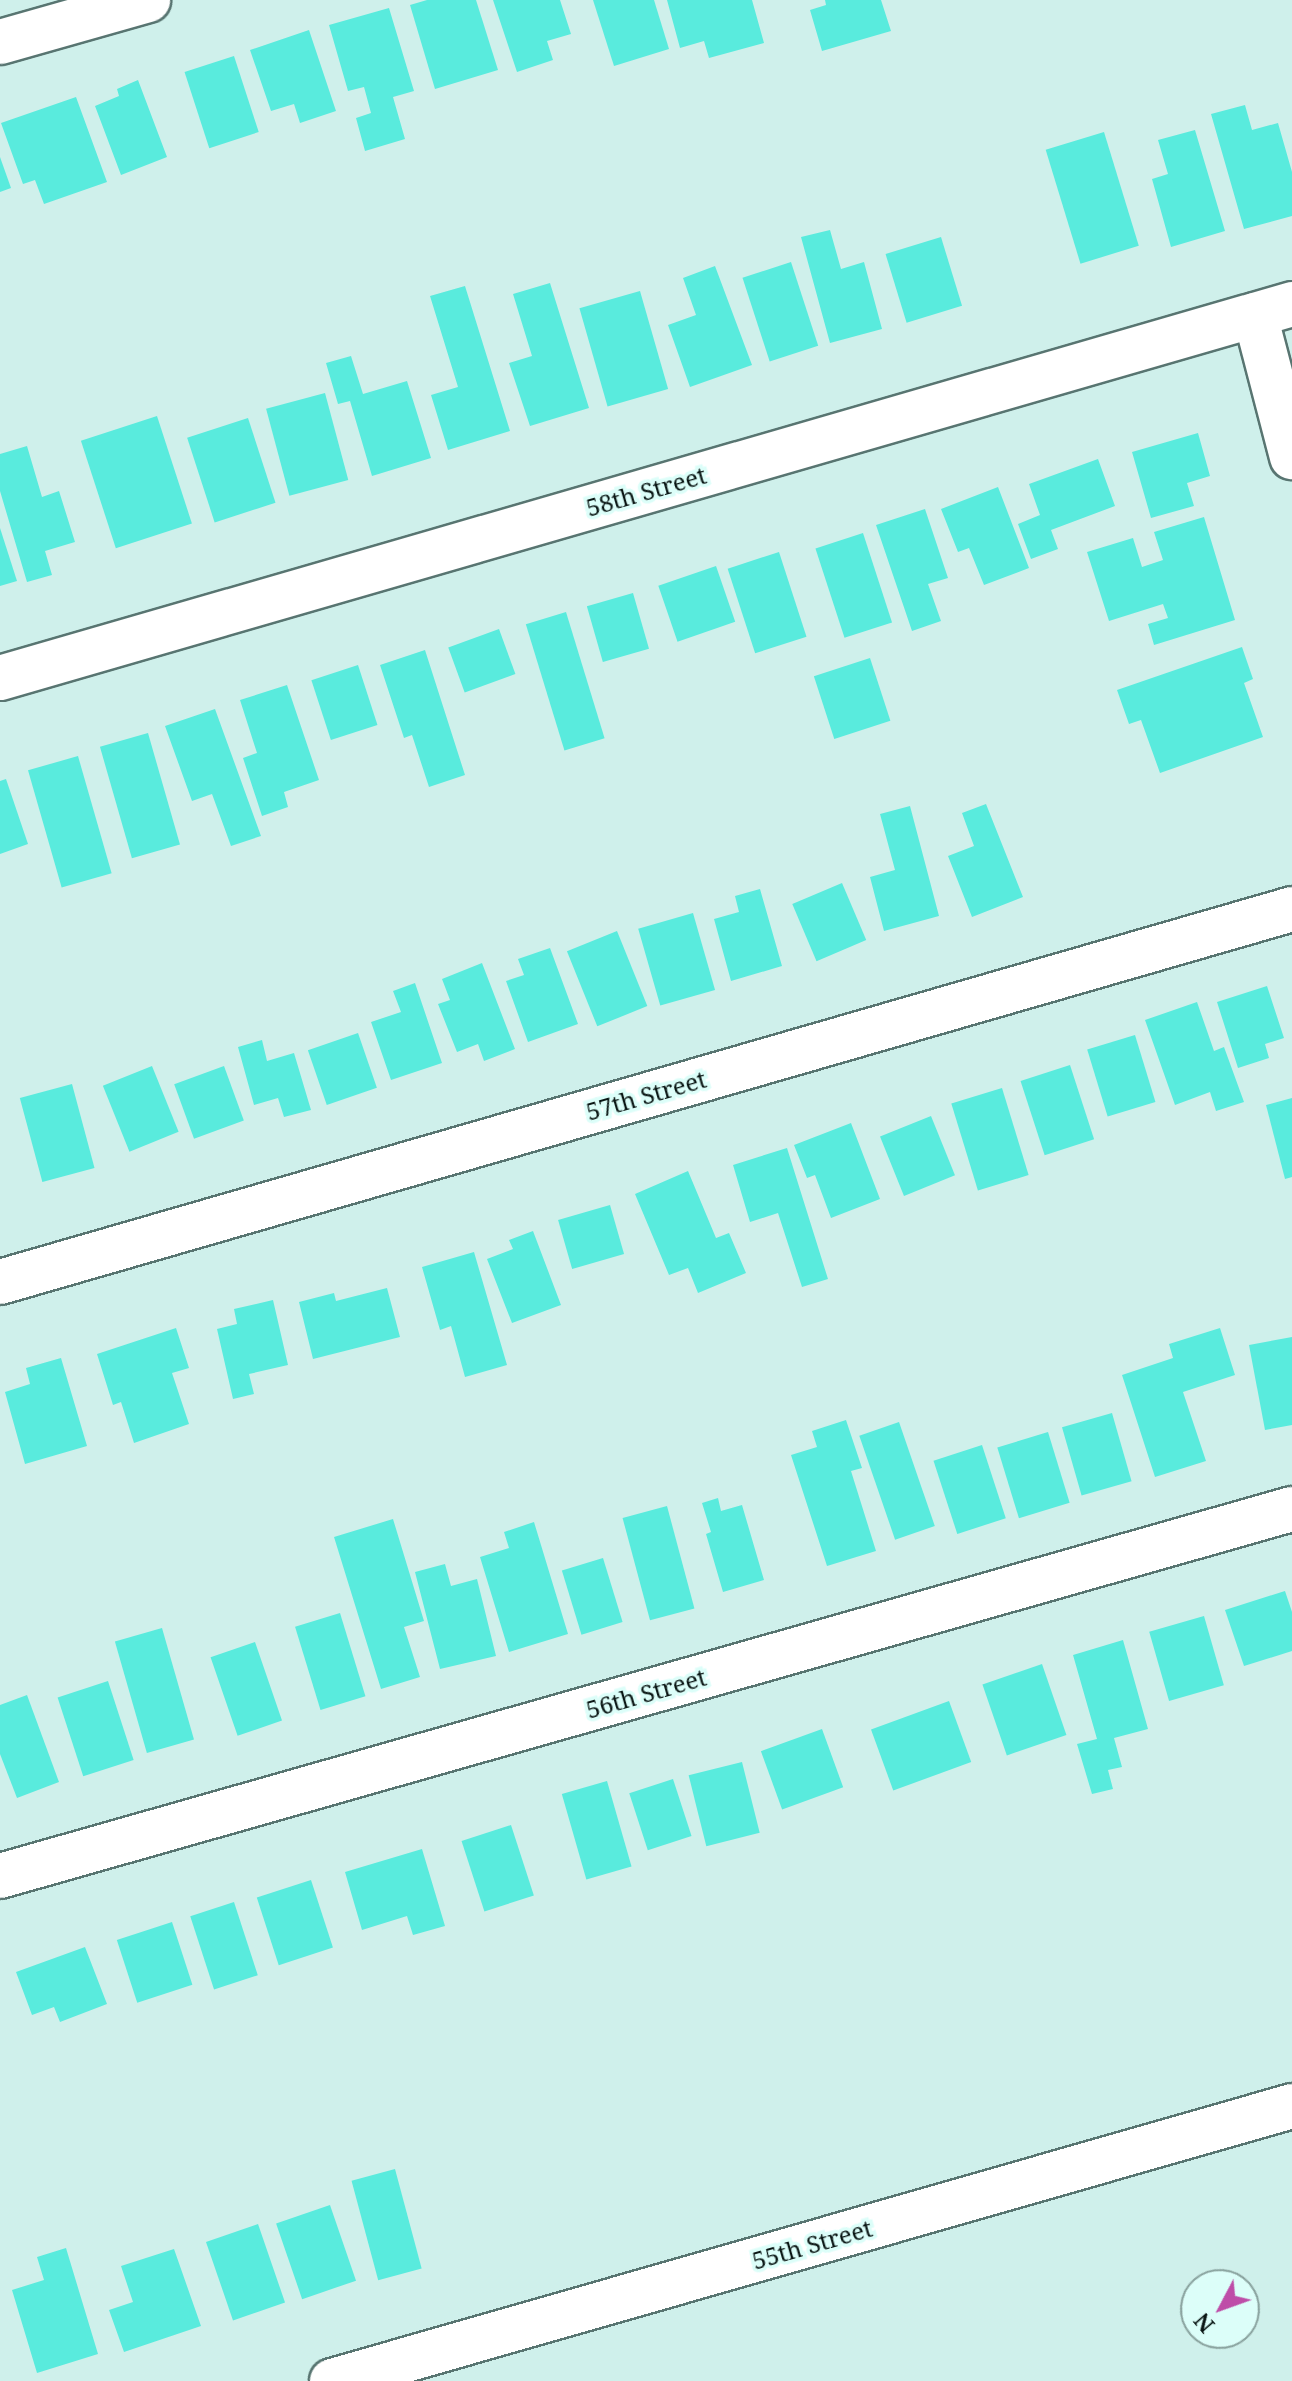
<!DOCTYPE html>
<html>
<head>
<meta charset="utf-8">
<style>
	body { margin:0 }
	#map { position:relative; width:1292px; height:2381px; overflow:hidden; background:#cff0eb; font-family:"Noto Serif",serif }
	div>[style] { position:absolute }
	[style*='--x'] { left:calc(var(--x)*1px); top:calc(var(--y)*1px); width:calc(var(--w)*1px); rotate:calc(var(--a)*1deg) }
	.building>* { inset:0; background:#59ebdd; transform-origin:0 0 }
	.roads { filter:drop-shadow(2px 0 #587571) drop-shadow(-2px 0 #587571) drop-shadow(0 2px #587571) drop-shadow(0 -2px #587571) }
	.minor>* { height:44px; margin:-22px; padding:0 22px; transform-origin:22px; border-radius:22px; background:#fff }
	span { translate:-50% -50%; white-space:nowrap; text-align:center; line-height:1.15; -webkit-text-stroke:7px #dcfef9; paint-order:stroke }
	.street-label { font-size:24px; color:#0a1614 }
	.north { position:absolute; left:1180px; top:2269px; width:80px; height:80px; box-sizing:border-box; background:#dcfef9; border:2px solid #88a19d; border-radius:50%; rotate:229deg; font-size:22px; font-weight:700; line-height:32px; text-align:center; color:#0a1614 }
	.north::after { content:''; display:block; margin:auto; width:28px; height:36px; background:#be4da8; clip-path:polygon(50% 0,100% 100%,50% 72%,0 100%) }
</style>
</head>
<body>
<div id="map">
	<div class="building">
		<i style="clip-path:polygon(427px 0,476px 0,498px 70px,435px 89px,410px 5px)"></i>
		<i style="clip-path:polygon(493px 0,560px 0,571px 34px,547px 41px,553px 60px,517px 72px)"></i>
		<i style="clip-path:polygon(593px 0,654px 0,669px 49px,614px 66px)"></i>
		<i style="clip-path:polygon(667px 0,752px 0,764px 43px,709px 58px,704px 41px,680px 48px)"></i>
		<i style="clip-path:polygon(825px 0,881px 0,891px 31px,822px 51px,810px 10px,826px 5px)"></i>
		<i style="clip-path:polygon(389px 8px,414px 91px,393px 97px,405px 139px,365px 151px,356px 118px,371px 113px,364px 87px,348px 91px,329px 25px)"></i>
		<i style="clip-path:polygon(309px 30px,336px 111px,300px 123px,294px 104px,271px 111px,250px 50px)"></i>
		<i style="left:234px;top:56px;width:80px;height:52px;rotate:72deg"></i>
		<i style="clip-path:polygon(138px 80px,167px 157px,121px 175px,95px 106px,119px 96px,117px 89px)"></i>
		<i style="clip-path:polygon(76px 97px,107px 182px,44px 204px,35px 180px,23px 184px,1px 123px)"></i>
		<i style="clip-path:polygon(1245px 105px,1252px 130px,1278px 123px,1292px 172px,1292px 216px,1244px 229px,1211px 114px)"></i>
		<i style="clip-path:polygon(1195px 130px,1225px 231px,1171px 247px,1152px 179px,1168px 174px,1158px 140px)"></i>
		<i style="left:1104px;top:132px;width:119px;height:61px;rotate:73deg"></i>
		<i style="clip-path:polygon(0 157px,11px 188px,0 192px)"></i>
		<i style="clip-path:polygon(830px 230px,841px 269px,864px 262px,882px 329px,830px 343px,801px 237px)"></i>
		<i style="left:941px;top:237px;width:72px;height:58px;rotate:73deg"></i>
		<i style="left:791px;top:262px;width:88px;height:51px;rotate:72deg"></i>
		<i style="clip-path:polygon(715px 266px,752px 365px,690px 387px,668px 325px,696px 315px,683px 278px)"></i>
		<i style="clip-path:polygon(550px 283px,589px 408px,530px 426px,509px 363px,532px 356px,513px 294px)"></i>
		<i style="clip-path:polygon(465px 286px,510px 431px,448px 450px,431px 395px,458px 387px,430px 296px)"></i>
		<i style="left:640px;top:291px;width:102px;height:63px;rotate:74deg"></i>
		<i style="clip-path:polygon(351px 356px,363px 394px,407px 381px,431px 458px,372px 476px,350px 401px,338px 404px,326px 363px)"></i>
		<i style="left:325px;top:393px;width:90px;height:61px;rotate:75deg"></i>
		<i style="left:157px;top:416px;width:113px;height:80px;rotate:72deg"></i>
		<i style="left:248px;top:418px;width:89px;height:64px;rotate:72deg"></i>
		<i style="clip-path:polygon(1198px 433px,1210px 476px,1187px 483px,1194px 506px,1151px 518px,1132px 452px)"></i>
		<i style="clip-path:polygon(27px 446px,42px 497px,59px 491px,75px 542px,45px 551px,52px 575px,27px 582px,0 491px,0 454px)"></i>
		<i style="clip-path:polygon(1098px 459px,1115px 506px,1051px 530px,1058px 549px,1031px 559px,1018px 524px,1040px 515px,1029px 484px)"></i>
		<i style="clip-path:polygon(998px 487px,1029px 568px,984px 585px,969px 548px,958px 552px,941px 509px)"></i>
		<i style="clip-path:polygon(925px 509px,948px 578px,928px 584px,941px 621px,912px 631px,876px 525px)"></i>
		<i style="clip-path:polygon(1204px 517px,1235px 620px,1154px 645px,1148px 624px,1168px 618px,1163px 604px,1109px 621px,1087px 552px,1133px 538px,1142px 567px,1163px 560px,1154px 532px)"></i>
		<i style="clip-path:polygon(0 528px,17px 581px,0 586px)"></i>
		<i style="left:863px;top:533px;width:94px;height:50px;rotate:72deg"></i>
		<i style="left:779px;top:552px;width:89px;height:54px;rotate:72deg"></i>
		<i style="left:716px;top:566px;width:59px;height:61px;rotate:71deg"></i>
		<i style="left:633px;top:593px;width:58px;height:48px;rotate:74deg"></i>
		<i style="left:566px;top:612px;width:132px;height:42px;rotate:73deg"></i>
		<i style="left:499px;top:629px;width:48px;height:54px;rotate:70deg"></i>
		<i style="clip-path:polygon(1242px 647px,1253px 679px,1244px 683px,1263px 737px,1160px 773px,1141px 720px,1129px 724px,1117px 690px)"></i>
		<i style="clip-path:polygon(425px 650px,465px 775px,429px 787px,412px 735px,404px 738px,380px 665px)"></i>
		<i style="left:870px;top:658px;width:66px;height:59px;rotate:72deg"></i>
		<i style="left:358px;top:665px;width:63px;height:49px;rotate:72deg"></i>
		<i style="clip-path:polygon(287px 685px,319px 780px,284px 792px,288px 807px,262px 816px,243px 758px,257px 753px,240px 700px)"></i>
		<i style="clip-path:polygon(215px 709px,261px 836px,231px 846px,212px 794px,192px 801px,165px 726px)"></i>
		<i style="left:148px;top:733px;width:116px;height:50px;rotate:74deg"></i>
		<i style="left:78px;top:756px;width:122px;height:52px;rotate:74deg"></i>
		<i style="clip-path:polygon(6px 779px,28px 844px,0 854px,0 781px)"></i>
		<i style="clip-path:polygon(986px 804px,1023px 897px,972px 917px,948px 856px,974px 846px,962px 813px)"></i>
		<i style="clip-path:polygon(910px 806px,939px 916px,884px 931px,870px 877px,895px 870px,880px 814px)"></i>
		<i style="left:842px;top:883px;width:62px;height:54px;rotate:67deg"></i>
		<i style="clip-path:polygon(760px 889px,782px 966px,731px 981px,714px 919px,739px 912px,735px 896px)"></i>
		<i style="left:693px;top:913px;width:80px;height:57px;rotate:74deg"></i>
		<i style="left:617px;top:931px;width:81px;height:54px;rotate:68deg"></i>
		<i style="clip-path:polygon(550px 948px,578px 1024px,528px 1042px,506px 981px,524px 975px,518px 959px)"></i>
		<i style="clip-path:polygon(482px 963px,515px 1049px,484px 1061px,478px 1044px,457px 1052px,438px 1004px,450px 1000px,442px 979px)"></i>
		<i style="clip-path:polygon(415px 983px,442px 1063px,391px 1080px,371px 1022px,401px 1012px,393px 991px)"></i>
		<i style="clip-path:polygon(1267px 986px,1284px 1038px,1265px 1044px,1269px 1058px,1238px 1068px,1217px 1002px)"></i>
		<i style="clip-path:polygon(1197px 1002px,1214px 1051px,1224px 1047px,1244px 1102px,1216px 1111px,1210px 1092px,1175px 1105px,1145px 1020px)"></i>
		<i style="left:358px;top:1033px;width:58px;height:53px;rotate:71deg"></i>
		<i style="left:1135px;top:1035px;width:70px;height:50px;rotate:73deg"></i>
		<i style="clip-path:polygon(262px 1040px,267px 1061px,294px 1053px,311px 1110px,284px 1117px,278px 1098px,254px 1105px,238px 1047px)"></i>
		<i style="left:1070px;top:1065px;width:78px;height:52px;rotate:72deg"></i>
		<i style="left:152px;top:1066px;width:71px;height:53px;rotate:68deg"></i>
		<i style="left:224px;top:1066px;width:58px;height:53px;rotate:70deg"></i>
		<i style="left:72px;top:1084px;width:87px;height:54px;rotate:75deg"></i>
		<i style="left:1002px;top:1088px;width:91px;height:53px;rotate:73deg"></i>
		<i style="clip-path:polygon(1292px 1098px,1292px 1177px,1285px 1179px,1266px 1105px)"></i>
		<i style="left:931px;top:1116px;width:64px;height:55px;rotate:68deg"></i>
		<i style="clip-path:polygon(851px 1123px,880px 1199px,831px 1218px,815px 1175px,807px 1178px,794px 1145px)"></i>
		<i style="clip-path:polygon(787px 1148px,828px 1279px,802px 1287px,778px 1213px,750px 1222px,733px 1165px)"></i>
		<i style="clip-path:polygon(688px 1171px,716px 1238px,729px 1233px,746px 1273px,698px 1293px,688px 1268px,669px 1275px,635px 1194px)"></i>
		<i style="left:610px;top:1205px;width:51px;height:54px;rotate:74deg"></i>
		<i style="clip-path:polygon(533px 1231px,561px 1305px,512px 1323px,487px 1259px,513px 1249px,509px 1240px)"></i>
		<i style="clip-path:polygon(474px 1252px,507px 1365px,465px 1377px,451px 1326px,440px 1330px,422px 1267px)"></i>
		<i style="clip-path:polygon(387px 1288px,400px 1337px,313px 1359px,299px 1302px,334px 1293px,336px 1301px)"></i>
		<i style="clip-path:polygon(273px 1300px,288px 1365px,249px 1374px,254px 1394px,233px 1399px,217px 1329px,237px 1324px,234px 1309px)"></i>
		<i style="clip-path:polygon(176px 1328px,189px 1368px,172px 1373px,189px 1424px,134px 1443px,121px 1402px,113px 1405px,97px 1354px)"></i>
		<i style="clip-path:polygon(1220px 1328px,1235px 1375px,1183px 1392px,1206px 1461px,1155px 1477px,1122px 1375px,1173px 1358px,1169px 1344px)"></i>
		<i style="clip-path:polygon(1292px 1337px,1292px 1425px,1265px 1430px,1249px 1345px)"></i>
		<i style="clip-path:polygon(61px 1358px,87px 1446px,25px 1464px,5px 1392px,30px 1384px,26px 1368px)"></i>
		<i style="left:1112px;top:1413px;width:71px;height:52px;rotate:74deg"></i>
		<i style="clip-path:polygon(846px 1420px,862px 1468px,851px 1471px,876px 1551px,827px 1566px,791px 1455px,817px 1447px,812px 1431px)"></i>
		<i style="left:899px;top:1422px;width:110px;height:42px;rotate:71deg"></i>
		<i style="left:1048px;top:1432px;width:74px;height:53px;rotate:73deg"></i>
		<i style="left:982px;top:1445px;width:77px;height:51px;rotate:72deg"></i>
		<i style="clip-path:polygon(718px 1498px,721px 1511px,742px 1505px,764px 1580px,723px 1592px,706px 1534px,711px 1532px,702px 1503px)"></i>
		<i style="left:667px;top:1506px;width:106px;height:46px;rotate:75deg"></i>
		<i style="clip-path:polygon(393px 1519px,424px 1621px,404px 1627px,420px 1677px,381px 1689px,334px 1537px)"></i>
		<i style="clip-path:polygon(534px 1522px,568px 1634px,509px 1652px,480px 1557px,509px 1548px,504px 1532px)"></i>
		<i style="left:603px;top:1558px;width:67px;height:43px;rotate:73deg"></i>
		<i style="clip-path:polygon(445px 1564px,451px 1586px,477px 1579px,496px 1656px,440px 1669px,415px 1572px)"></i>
		<i style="clip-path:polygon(1285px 1591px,1292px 1612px,1292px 1651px,1244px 1666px,1225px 1610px)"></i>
		<i style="left:340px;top:1613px;width:87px;height:47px;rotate:73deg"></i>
		<i style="left:1204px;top:1616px;width:72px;height:57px;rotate:74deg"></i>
		<i style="left:162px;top:1628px;width:116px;height:49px;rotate:74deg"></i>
		<i style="clip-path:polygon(1123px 1640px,1148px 1729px,1114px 1738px,1122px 1767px,1108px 1770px,1113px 1789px,1092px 1794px,1077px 1744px,1097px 1739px,1073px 1655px)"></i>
		<i style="left:255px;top:1642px;width:83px;height:47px;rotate:71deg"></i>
		<i style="left:1042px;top:1664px;width:75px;height:63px;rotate:71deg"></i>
		<i style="left:108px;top:1681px;width:83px;height:53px;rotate:72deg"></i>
		<i style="clip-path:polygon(27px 1695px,59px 1782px,17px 1798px,0 1754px,0 1705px)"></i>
		<i style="left:949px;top:1701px;width:65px;height:83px;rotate:70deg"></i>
		<i style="left:822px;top:1729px;width:62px;height:65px;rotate:70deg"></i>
		<i style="left:742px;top:1762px;width:73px;height:55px;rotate:76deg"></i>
		<i style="left:673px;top:1779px;width:60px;height:46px;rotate:72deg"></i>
		<i style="left:607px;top:1781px;width:89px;height:47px;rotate:74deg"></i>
		<i style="left:511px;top:1825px;width:74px;height:52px;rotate:72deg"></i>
		<i style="clip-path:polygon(422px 1849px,445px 1926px,413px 1935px,407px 1916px,362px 1930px,345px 1872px)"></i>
		<i style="left:311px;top:1880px;width:71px;height:57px;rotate:72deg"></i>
		<i style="left:234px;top:1902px;width:77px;height:46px;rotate:72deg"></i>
		<i style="left:172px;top:1922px;width:66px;height:58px;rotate:72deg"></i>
		<i style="clip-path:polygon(85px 1947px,107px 2004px,60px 2022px,54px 2007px,32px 2015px,16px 1972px)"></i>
		<i style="left:395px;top:2169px;width:103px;height:45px;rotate:75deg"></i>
		<i style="left:330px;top:2205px;width:80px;height:57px;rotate:71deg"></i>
		<i style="left:258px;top:2224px;width:83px;height:55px;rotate:71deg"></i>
		<i style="clip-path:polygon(66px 2248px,98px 2354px,37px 2373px,12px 2290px,44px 2280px,37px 2257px)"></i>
		<i style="clip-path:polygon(174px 2249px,201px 2326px,124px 2352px,109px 2310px,133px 2302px,121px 2266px)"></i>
	</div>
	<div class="roads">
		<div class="minor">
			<i style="--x:0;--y:42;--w:154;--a:-15.8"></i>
			<i style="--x:1255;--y:315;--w:147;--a:75.4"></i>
			<i style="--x:0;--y:678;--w:1345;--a:-16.14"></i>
			<i style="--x:0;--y:1282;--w:1345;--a:-16.1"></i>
			<i style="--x:0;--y:1876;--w:1343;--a:-15.86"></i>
			<i style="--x:332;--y:2381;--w:999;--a:-15.98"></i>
		</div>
	</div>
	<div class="street-label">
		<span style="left:646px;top:491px;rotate:-16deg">58th Street</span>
		<span style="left:646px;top:1095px;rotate:-16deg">57th Street</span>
		<span style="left:646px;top:1693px;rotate:-16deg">56th Street</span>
		<span style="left:812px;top:2244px;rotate:-16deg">55th Street</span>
	</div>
	<div class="north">N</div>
</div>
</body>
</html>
